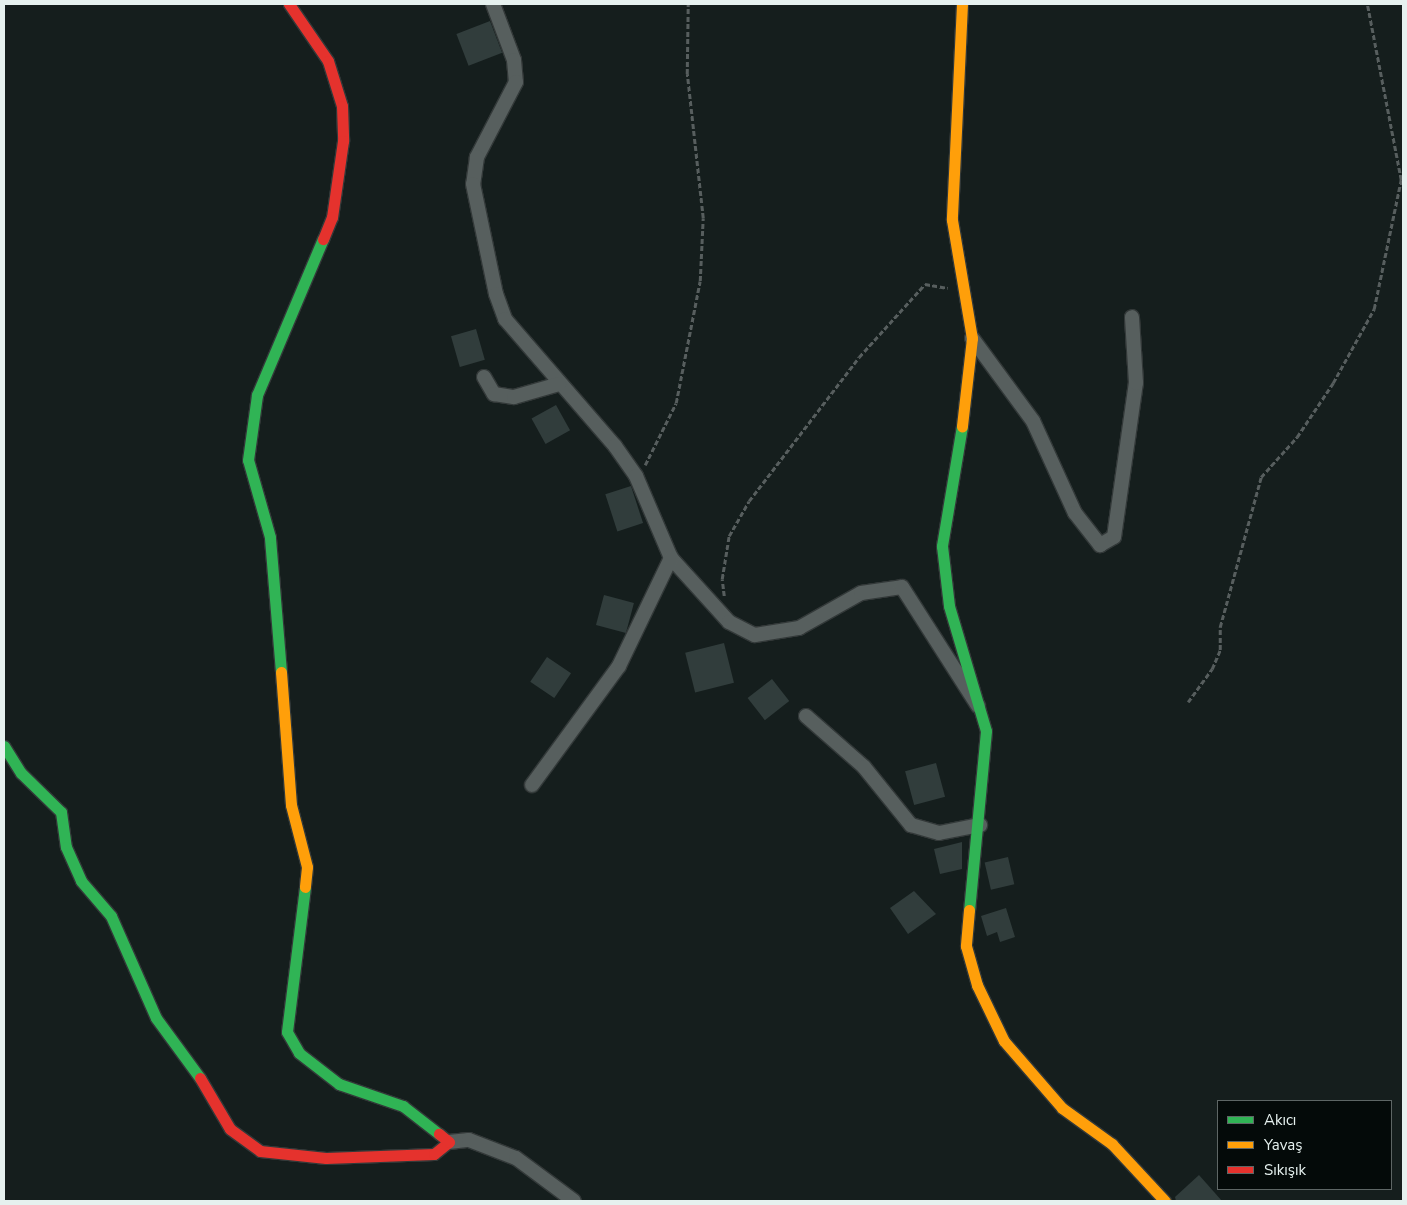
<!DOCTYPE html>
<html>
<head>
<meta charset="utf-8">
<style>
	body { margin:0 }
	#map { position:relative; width:1407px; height:1205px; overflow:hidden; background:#151e1d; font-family:"Nunito Sans",sans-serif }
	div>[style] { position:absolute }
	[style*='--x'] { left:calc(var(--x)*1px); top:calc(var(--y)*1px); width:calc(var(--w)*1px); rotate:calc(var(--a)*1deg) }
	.building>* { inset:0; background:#313d3c; transform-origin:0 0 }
	.path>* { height:2.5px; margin-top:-1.25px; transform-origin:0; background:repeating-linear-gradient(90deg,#575e5e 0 5px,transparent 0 7.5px) }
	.roads { filter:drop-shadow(1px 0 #333939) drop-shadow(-1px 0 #333939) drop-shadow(0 1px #333939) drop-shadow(0 -1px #333939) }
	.street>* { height:14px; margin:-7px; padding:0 7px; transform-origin:7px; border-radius:7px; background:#575f5e }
	.fast>* { height:11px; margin:-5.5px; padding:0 5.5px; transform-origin:5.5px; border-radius:5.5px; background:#30b455 }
	.slow>* { height:11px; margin:-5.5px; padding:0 5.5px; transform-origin:5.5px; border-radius:5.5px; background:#ff9f0a }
	.jam>* { height:11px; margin:-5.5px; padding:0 5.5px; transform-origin:5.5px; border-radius:5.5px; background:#e5322d }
	span { translate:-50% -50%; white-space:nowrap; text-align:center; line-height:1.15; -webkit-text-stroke:4px #040a09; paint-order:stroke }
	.frame { position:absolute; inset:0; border:5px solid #e6f1ef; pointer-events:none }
	.legend { position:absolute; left:1217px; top:1100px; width:175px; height:90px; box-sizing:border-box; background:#040a09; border:1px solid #5e6665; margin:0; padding:6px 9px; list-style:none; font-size:15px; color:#e6f1ef }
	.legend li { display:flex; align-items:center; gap:10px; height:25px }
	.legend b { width:25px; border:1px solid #5e6665 }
</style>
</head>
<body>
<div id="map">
	<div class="building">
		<i style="left:490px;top:21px;width:34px;height:36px;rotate:69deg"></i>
		<i style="left:476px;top:329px;width:32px;height:26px;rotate:74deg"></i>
		<i style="left:556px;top:405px;width:29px;height:28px;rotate:61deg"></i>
		<i style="left:631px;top:486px;width:39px;height:27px;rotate:72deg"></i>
		<i style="left:604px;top:595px;width:31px;height:31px;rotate:15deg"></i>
		<i style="left:724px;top:643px;width:41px;height:40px;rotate:76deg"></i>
		<i style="left:547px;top:657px;width:29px;height:30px;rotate:34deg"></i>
		<i style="left:772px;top:679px;width:28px;height:31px;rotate:52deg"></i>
		<i style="left:936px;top:763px;width:35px;height:32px;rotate:75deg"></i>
		<i style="clip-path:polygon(962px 842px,962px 869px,940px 874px,934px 849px)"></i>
		<i style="left:1008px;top:857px;width:28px;height:24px;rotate:77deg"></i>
		<i style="clip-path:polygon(914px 891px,936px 914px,908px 934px,890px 908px)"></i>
		<i style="clip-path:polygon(1006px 908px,1015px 937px,1000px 942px,997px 932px,987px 936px,981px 916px)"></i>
		<i style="clip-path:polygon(1199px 1175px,1222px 1201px,1176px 1201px,1175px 1197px)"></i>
	</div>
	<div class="path">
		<i style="--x:645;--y:465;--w:69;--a:-63.4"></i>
		<i style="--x:676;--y:403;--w:124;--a:-78.9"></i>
		<i style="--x:700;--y:281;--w:63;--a:-87.3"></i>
		<i style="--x:703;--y:218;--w:145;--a:-96.3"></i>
		<i style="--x:687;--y:74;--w:70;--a:-89.2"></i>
		<i style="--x:724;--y:596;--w:17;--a:-97"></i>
		<i style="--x:722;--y:579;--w:44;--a:-80.8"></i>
		<i style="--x:729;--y:536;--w:40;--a:-60.3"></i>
		<i style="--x:749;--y:501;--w:181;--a:-52.6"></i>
		<i style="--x:859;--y:357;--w:98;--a:-47.9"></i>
		<i style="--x:925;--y:284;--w:23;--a:10"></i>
		<i style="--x:1188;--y:702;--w:41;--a:-54"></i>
		<i style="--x:1212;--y:669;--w:21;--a:-67"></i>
		<i style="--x:1220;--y:650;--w:23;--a:-90"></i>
		<i style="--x:1220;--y:627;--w:156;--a:-74.7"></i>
		<i style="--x:1261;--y:477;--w:54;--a:-48"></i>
		<i style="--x:1297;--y:437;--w:65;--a:-56.3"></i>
		<i style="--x:1333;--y:383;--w:85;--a:-61"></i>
		<i style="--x:1374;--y:309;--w:132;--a:-78.2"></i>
		<i style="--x:1401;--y:180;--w:179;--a:-100.9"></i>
	</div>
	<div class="roads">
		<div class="street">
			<i style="--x:493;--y:4;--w:60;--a:69.4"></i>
			<i style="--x:514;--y:60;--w:22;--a:85"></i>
			<i style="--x:516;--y:82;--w:85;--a:117.5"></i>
			<i style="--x:477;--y:157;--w:27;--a:98"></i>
			<i style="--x:473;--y:184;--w:112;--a:78.2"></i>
			<i style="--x:496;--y:294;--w:27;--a:70"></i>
			<i style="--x:505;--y:319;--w:168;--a:49.1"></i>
			<i style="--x:615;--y:446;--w:37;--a:55"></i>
			<i style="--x:636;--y:476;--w:89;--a:66.9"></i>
			<i style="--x:671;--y:558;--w:86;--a:47.8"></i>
			<i style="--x:729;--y:622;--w:29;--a:27"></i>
			<i style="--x:755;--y:635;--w:45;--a:-9"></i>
			<i style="--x:799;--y:628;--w:71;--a:-29.4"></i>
			<i style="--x:861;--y:593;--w:41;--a:-8.3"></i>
			<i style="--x:902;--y:587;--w:141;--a:57.4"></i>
			<i style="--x:972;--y:338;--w:103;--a:53.7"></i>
			<i style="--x:1033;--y:421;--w:101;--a:65.5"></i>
			<i style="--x:1075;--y:513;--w:41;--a:52"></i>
			<i style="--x:1100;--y:545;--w:16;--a:-30"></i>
			<i style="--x:1114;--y:537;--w:156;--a:-81.9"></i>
			<i style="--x:1136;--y:383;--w:66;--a:-93.5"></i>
			<i style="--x:484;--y:377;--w:20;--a:60"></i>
			<i style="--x:494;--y:394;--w:20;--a:9"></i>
			<i style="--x:514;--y:397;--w:47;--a:-16.1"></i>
			<i style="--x:806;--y:716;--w:77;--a:41.3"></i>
			<i style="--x:864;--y:767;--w:75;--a:51"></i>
			<i style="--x:911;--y:825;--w:29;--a:16"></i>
			<i style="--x:939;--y:833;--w:42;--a:-11"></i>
			<i style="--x:532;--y:785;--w:147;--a:-53.8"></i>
			<i style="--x:619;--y:666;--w:120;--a:-64.3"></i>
			<i style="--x:449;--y:1142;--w:20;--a:-6"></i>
			<i style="--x:469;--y:1140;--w:50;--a:21"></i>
			<i style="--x:516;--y:1158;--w:72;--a:36.6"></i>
		</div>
		<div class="fast">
			<i style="--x:962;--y:426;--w:122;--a:99.5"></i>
			<i style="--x:942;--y:546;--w:60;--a:83.3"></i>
			<i style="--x:949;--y:606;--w:130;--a:73.5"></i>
			<i style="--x:986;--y:731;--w:180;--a:95.4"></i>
			<i style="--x:281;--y:672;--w:135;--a:-94.7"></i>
			<i style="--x:270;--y:537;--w:80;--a:-105.9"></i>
			<i style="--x:248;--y:460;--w:66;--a:-82.1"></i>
			<i style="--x:257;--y:395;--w:169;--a:-67.1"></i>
			<i style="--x:4;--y:746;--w:32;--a:58"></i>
			<i style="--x:21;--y:773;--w:56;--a:44.3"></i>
			<i style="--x:61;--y:812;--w:35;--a:82"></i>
			<i style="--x:66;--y:847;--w:37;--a:66"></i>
			<i style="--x:81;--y:881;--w:46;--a:49.4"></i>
			<i style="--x:111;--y:916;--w:111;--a:66.2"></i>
			<i style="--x:156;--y:1018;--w:74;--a:53.7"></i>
			<i style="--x:305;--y:887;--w:146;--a:97.1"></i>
			<i style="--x:287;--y:1032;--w:24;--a:60"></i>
			<i style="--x:299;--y:1053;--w:51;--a:37.8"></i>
			<i style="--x:339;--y:1084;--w:68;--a:19"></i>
			<i style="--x:403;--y:1106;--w:46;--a:37.9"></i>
		</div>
		<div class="slow">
			<i style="--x:962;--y:4;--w:216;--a:92.7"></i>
			<i style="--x:952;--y:220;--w:120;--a:80.4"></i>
			<i style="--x:972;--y:338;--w:89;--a:96.5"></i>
			<i style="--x:281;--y:672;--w:133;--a:85.7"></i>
			<i style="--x:291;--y:805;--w:64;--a:75.5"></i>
			<i style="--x:307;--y:867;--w:20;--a:96"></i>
			<i style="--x:969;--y:910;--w:36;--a:95"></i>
			<i style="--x:966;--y:946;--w:41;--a:74.2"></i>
			<i style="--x:977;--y:985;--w:62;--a:64.3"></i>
			<i style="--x:1004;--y:1041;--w:89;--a:49.1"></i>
			<i style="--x:1062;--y:1108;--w:62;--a:35.8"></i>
			<i style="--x:1112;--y:1144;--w:78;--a:47.1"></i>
		</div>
		<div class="jam">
			<i style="--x:289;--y:4;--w:69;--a:55.6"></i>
			<i style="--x:328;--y:61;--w:47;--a:72.7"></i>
			<i style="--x:342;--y:106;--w:35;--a:88"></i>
			<i style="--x:343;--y:141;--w:77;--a:98.2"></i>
			<i style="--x:332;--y:217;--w:24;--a:112"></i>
			<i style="--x:200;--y:1078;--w:59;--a:59.5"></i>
			<i style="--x:230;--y:1129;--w:37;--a:36"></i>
			<i style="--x:260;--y:1151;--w:66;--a:6.1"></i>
			<i style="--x:326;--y:1158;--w:108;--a:-2.1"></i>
			<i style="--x:434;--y:1154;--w:19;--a:-39"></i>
			<i style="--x:449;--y:1142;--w:13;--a:-141"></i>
		</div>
	</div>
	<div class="frame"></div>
	<ul class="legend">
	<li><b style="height:6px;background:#30b455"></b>Akıcı</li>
	<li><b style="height:6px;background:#ff9f0a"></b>Yavaş</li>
	<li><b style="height:6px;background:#e5322d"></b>Sıkışık</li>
	</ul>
</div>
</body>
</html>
